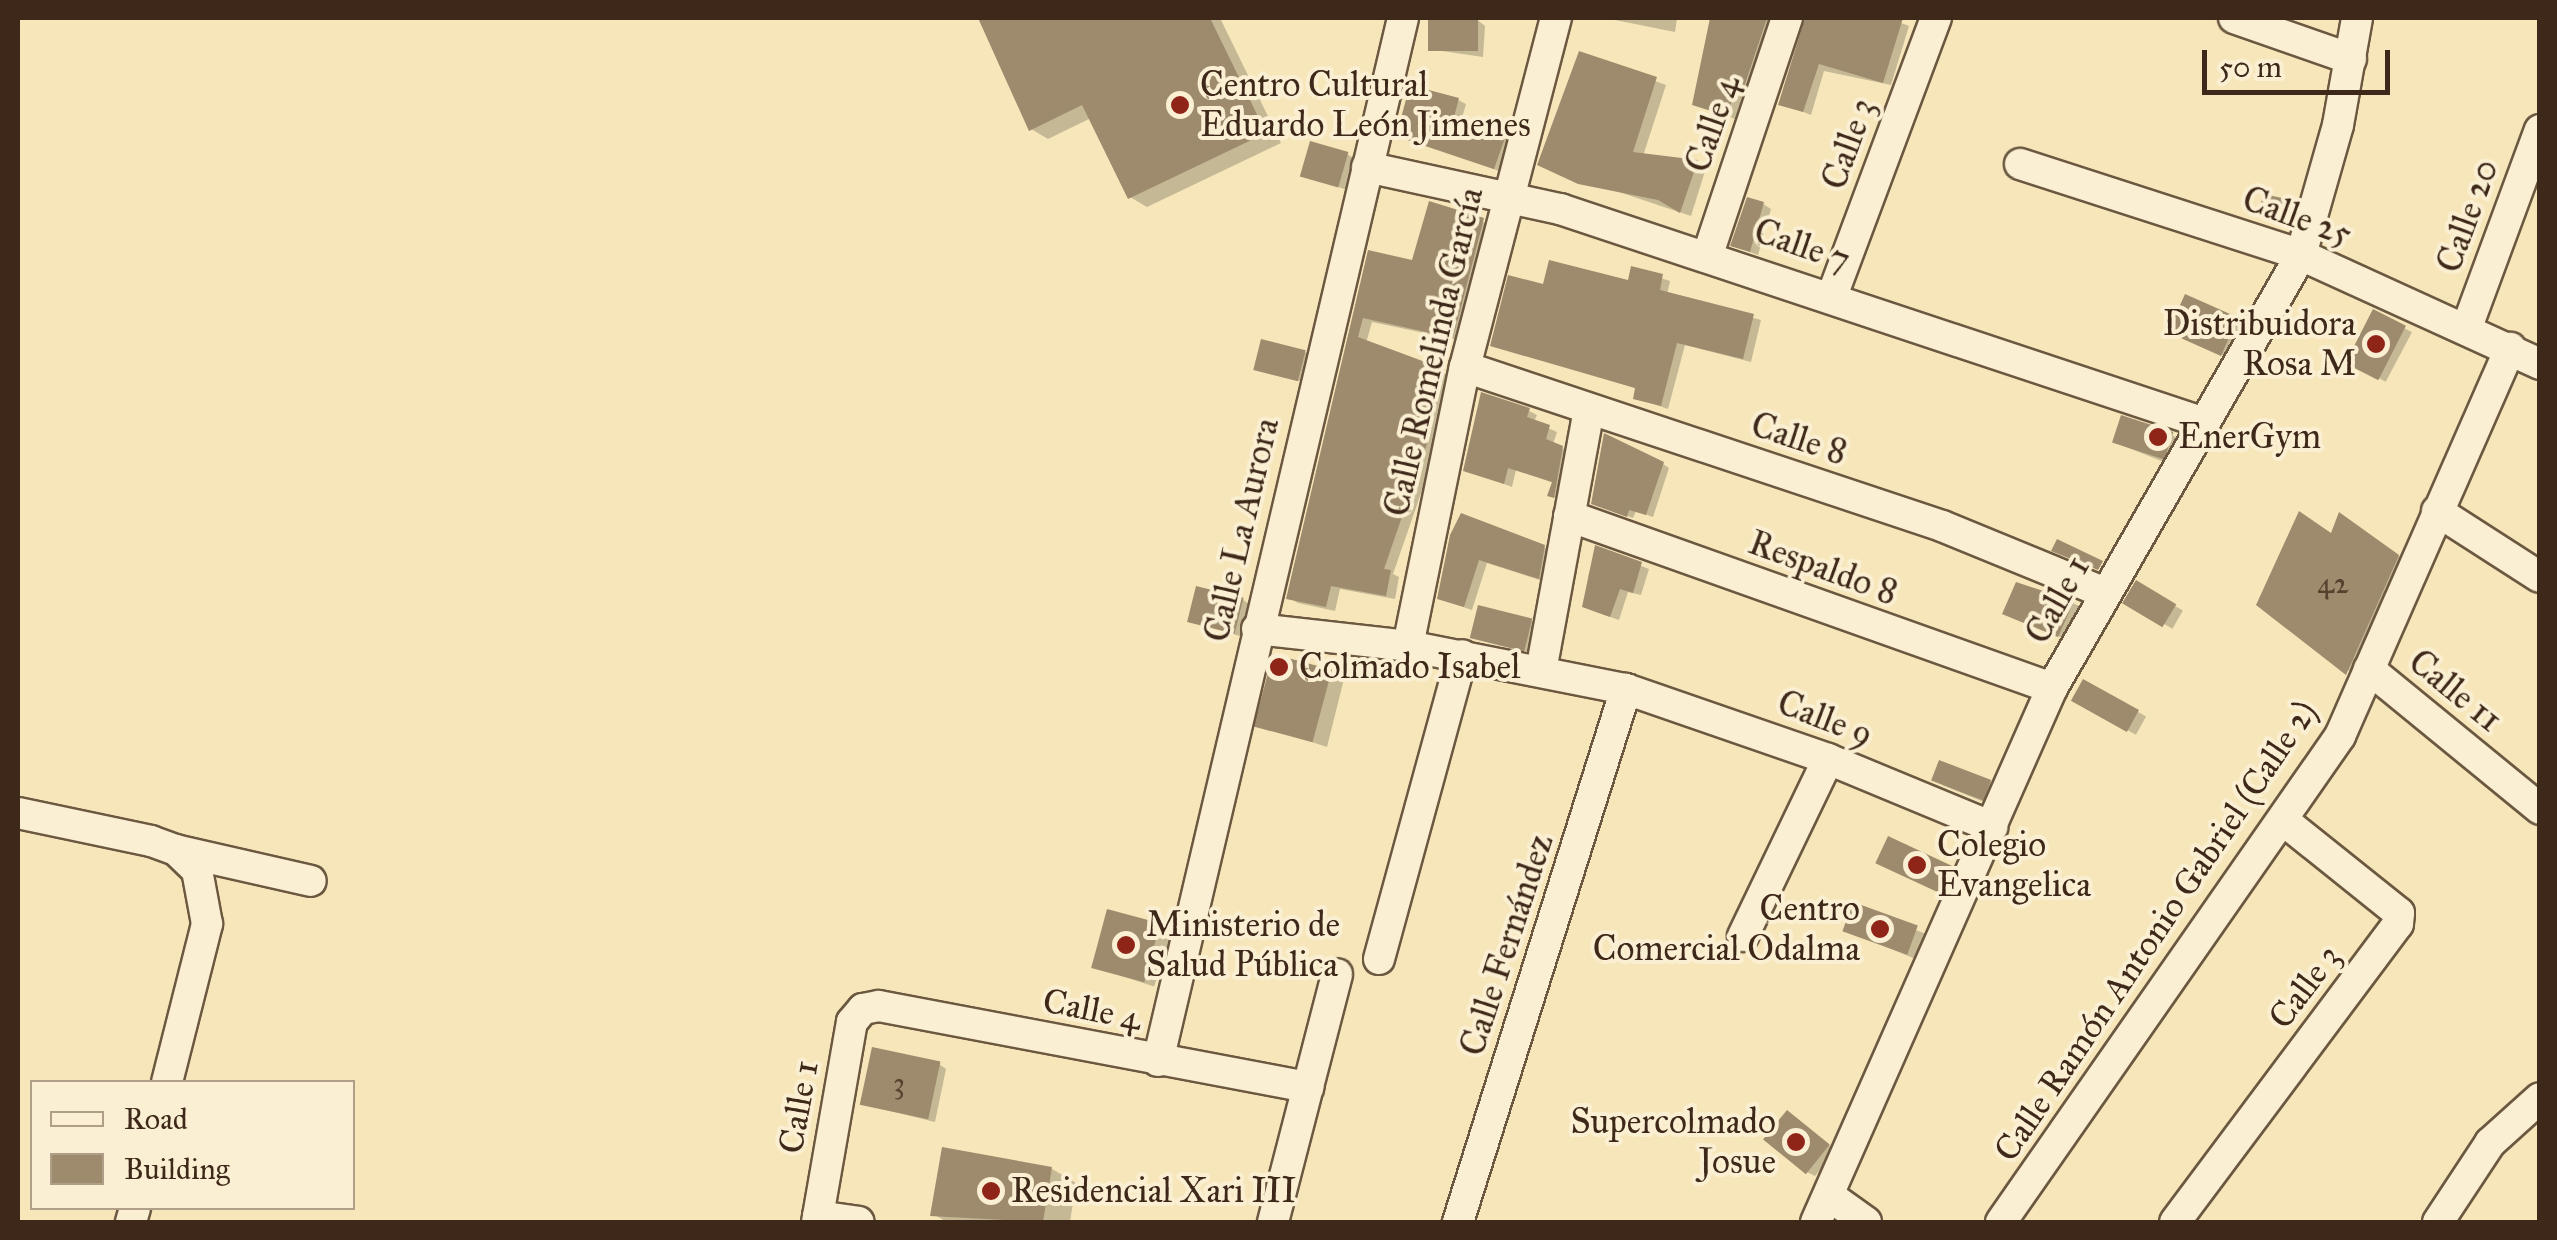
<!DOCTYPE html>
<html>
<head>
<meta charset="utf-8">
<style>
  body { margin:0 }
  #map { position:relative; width:2557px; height:1240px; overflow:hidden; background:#f7e6ba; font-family:"IM FELL Great Primer",serif }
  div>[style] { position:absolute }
  .shadow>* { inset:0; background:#0003; transform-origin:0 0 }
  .building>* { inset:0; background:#9e8b6d; transform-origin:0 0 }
  .roads { filter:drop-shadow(2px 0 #6c5841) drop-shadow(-2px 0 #6c5841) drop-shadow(0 2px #6c5841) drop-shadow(0 -2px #6c5841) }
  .street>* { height:30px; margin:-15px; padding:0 15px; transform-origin:15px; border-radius:15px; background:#faefd2 }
  .dots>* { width:28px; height:28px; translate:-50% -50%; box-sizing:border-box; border:5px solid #faefd2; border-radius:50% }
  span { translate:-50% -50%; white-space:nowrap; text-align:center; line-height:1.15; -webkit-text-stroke:8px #faefd2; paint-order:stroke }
  .number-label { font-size:30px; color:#56412e }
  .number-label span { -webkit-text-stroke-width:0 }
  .poi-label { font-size:35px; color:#3e2819 }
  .left { translate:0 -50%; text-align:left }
  .right { translate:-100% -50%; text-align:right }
  .street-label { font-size:35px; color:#3e2819 }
  .frame { position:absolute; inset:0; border:20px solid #3e2819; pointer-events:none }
  .legend { position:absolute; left:30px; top:1080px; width:325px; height:130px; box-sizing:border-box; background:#faefd2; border:2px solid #af9f88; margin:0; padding:12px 18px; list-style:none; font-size:30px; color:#3e2819 }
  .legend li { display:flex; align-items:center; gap:20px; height:50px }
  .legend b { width:50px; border:2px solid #af9f88 }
  .scale { position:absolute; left:2202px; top:50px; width:188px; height:45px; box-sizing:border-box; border:5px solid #3e2819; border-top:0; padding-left:12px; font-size:30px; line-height:35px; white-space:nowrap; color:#3e2819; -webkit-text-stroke:8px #faefd2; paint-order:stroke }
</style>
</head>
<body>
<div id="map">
  <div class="shadow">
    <div style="clip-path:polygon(979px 18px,1220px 18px,1281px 143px,1147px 207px,1130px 197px,1091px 118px,1048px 139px,1031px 129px)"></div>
    <div style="clip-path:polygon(1431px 18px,1475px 18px,1485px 26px,1483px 57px,1428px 49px)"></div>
    <div style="clip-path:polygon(1677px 18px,1675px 32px,1615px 20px,1615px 18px)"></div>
    <div style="clip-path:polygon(1714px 18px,1776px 18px,1750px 96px,1743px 94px,1735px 119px,1695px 104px)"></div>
    <div style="clip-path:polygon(1807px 18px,1888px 18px,1909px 26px,1891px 85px,1824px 71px,1811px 115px,1781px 103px)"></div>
    <div style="clip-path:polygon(1580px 54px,1666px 85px,1643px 156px,1706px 168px,1691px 216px,1550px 169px)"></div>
    <div style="clip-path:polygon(1458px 100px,1466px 104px,1461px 121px,1514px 139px,1502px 172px,1407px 140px)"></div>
    <div style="clip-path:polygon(1347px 154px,1355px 159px,1347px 190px,1303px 175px)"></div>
    <div style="clip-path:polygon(1763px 204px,1771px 209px,1758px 255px,1741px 249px)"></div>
    <div style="clip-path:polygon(1431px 205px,1492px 225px,1462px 341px,1372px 322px,1366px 343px,1452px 376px,1437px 447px,1393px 574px,1399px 577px,1395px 599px,1340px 589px,1335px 611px,1298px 603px,1289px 598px,1370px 253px,1414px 262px)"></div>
    <div style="clip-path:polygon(1633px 269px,1670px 281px,1667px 295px,1761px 320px,1751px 362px,1685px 345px,1668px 409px,1636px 398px,1638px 389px,1495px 345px,1545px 287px,1630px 283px)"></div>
    <div style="clip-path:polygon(2186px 297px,2245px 325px,2230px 359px,2178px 336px)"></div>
    <div style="left:2374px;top:312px;width:43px;height:56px;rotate:28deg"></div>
    <div style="clip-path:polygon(1305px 352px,1313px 357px,1306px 383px,1257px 368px)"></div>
    <div style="clip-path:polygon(1529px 411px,1537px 415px,1534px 422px,1557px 432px,1553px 444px,1570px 452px,1561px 501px,1550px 495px,1554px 483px,1516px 470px,1512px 487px,1466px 470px)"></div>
    <div style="clip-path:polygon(2172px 435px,2179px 439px,2169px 464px,2121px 445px)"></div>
    <div style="clip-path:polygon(1663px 464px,1669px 468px,1653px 517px,1636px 511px,1633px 518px,1600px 506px)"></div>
    <div style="clip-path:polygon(2341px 515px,2414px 567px,2364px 682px,2259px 604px,2333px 535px)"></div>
    <div style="clip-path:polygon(1452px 536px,1544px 547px,1552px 552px,1546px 582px,1487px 563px,1472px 610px,1448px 602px)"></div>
    <div style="clip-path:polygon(1596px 548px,1649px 569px,1641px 595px,1628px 592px,1619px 620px,1593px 611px,1594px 581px,1588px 577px)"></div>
    <div style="left:2137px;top:584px;width:53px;height:21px;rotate:30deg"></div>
    <div style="clip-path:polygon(1243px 600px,1251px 605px,1243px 637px,1190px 621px)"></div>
    <div style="clip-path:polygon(2073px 603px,2081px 607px,2067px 640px,2013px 617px)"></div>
    <div style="clip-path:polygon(1531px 621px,1539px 625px,1534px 653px,1472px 637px)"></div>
    <div style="clip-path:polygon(1331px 672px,1344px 679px,1327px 747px,1259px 725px)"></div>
    <div style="left:2084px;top:682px;width:71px;height:21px;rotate:29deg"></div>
    <div style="clip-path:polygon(1990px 782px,1997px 786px,1989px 804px,1942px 785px)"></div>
    <div style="clip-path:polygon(1887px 866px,1952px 868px,1960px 872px,1950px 894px)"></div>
    <div style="left:1854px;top:905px;width:87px;height:27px;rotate:22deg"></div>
    <div style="left:1109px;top:912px;width:66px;height:57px;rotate:18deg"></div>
    <div style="clip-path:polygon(939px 1064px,946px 1069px,935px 1122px,862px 1104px)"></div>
    <div style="clip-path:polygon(1795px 1117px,1836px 1151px,1815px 1176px,1807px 1172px)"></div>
    <div style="clip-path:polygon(1052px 1169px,1076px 1183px,1070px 1222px,947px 1222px,933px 1214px)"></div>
  </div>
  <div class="building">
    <div style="clip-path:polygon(978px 18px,1210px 18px,1266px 133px,1128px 199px,1082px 105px,1029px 131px)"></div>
    <div style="left:1428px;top:18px;width:50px;height:33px"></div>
    <div style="clip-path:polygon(1710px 18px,1767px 18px,1742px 93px,1735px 91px,1727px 116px,1692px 105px)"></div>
    <div style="clip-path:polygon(1805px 18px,1903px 18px,1883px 83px,1819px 64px,1803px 112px,1778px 105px)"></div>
    <div style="clip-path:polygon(1579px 51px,1657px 77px,1633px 152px,1698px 160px,1680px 213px,1658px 200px,1578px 184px,1537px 165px)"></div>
    <div style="clip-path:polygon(1410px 85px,1459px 98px,1454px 117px,1507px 132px,1494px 169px,1396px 136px)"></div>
    <div style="left:1310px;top:141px;width:40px;height:37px;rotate:16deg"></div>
    <div style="left:2263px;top:194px;width:29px;height:19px;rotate:12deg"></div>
    <div style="clip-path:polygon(1747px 197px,1764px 202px,1750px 252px,1730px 246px)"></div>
    <div style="clip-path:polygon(1429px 201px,1484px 218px,1453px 338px,1363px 318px,1358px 337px,1444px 369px,1428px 441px,1384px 569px,1391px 570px,1386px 596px,1331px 586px,1326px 607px,1286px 599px,1368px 250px,1412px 260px)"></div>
    <div style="clip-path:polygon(1549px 260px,1628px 280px,1631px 266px,1663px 274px,1660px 290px,1754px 314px,1743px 359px,1677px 343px,1661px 406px,1633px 399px,1635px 388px,1490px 346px,1508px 275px,1543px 284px)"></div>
    <div style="left:2185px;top:294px;width:58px;height:42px;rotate:24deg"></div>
    <div style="left:2373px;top:309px;width:37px;height:61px;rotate:27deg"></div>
    <div style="left:1261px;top:339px;width:46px;height:32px;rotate:14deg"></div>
    <div style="clip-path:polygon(1481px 392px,1530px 408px,1527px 417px,1550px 425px,1546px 439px,1563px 446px,1554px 498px,1547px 496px,1552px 482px,1508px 468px,1504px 484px,1463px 471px)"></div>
    <div style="left:2121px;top:415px;width:55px;height:29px;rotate:18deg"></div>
    <div style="clip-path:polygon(1604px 433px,1664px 462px,1646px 515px,1629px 510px,1627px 517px,1591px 504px)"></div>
    <div style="clip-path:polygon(2299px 511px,2331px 533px,2339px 512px,2399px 555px,2346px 675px,2256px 605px)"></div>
    <div style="clip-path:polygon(1461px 513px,1545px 545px,1539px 579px,1479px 560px,1464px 607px,1437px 599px,1450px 535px)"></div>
    <div style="clip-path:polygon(2057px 539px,2103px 561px,2098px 570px,2051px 551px)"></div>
    <div style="clip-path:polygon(1595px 545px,1642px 562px,1633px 593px,1620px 589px,1610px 617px,1582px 607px)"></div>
    <div style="left:2136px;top:580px;width:47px;height:27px;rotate:31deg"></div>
    <div style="clip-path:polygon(2016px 582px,2074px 601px,2058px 637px,2002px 614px)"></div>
    <div style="left:1196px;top:586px;width:49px;height:37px;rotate:14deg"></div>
    <div style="left:1478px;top:605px;width:56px;height:34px;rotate:14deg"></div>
    <div style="left:1273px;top:654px;width:61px;height:75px;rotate:15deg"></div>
    <div style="left:2083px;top:679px;width:64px;height:25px;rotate:29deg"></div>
    <div style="left:1939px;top:760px;width:56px;height:22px;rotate:21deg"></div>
    <div style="left:1888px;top:836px;width:72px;height:30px;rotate:25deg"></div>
    <div style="left:1853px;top:902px;width:69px;height:31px;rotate:20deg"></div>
    <div style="left:1107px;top:909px;width:55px;height:61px;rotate:15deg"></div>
    <div style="left:872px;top:1047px;width:70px;height:59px;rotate:12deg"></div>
    <div style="left:1787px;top:1110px;width:55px;height:38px;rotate:39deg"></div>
    <div style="clip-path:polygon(942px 1147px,1052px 1167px,1043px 1222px,930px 1216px)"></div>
  </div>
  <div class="roads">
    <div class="street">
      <div style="left:2234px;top:18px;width:124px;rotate:19.3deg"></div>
      <div style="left:2020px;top:164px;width:295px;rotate:17.9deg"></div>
      <div style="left:2301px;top:255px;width:263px;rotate:24.5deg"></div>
      <div style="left:1367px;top:167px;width:198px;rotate:12.3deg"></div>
      <div style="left:1560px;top:209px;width:679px;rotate:18.38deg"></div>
      <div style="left:1708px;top:254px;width:249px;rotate:-71.5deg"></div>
      <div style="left:1832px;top:296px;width:297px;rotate:-69.5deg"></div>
      <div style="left:2467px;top:327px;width:210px;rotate:-69.7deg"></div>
      <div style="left:1465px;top:367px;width:503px;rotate:18.43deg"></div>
      <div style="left:1942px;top:526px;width:176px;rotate:22.3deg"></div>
      <div style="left:2437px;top:511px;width:122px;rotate:32.7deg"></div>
      <div style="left:1569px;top:516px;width:513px;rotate:19.6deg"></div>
      <div style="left:1257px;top:629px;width:152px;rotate:6.4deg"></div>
      <div style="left:1408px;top:646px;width:222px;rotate:11.2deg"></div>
      <div style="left:1626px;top:689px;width:214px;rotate:19.1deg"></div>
      <div style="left:1828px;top:759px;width:178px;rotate:22.5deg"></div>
      <div style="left:1408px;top:646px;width:285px;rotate:-78.5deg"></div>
      <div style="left:1465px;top:367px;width:361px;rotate:-75.4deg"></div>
      <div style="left:2369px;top:669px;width:221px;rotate:39.3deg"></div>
      <div style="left:1541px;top:671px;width:266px;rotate:-79.6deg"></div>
      <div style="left:18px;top:813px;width:136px;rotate:11.9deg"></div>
      <div style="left:151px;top:841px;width:27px;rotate:20deg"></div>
      <div style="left:176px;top:850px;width:29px;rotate:44deg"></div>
      <div style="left:197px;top:870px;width:55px;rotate:79.5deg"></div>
      <div style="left:207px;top:924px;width:163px;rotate:104.2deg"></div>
      <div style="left:179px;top:851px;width:135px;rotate:12.8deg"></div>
      <div style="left:1743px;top:936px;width:196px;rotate:-64.3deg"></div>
      <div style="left:1379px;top:959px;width:315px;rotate:-74.7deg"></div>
      <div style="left:1158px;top:1061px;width:1071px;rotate:-76.78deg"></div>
      <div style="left:1831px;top:1197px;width:43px;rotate:35.5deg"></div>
      <div style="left:818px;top:1216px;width:41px;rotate:8.3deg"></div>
      <div style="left:131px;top:1222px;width:15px;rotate:-74deg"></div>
      <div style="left:817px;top:1222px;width:203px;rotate:-80.1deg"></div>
      <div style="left:852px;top:1022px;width:17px;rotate:-50deg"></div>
      <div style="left:863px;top:1009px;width:16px;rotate:-11deg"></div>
      <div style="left:879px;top:1006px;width:437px;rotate:10.7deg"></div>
      <div style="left:1273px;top:1222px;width:256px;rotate:-75.5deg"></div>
      <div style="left:1458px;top:1222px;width:559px;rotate:-72.51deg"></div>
      <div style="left:1816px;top:1222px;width:584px;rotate:-66.16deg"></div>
      <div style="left:2052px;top:688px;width:499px;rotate:-60.1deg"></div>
      <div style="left:2301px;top:255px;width:135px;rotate:-74.1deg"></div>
      <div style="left:2338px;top:125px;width:109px;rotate:-79.9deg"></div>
      <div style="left:2001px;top:1222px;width:593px;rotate:-55.1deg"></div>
      <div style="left:2340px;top:736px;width:424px;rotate:-66.3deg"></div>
      <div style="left:2175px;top:1222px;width:372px;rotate:-53.2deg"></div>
      <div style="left:2398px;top:924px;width:11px;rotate:-85deg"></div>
      <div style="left:2399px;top:913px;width:149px;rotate:-141.3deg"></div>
      <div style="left:2438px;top:1222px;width:95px;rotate:-56.6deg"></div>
      <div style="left:2490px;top:1143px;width:67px;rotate:-42deg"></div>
    </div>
  </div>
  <div class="dots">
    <div style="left:1180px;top:105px;background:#8f2418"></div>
    <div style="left:2376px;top:344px;background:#8f2418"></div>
    <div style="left:2158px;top:437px;background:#8f2418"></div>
    <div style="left:1279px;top:667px;background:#8f2418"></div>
    <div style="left:1917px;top:865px;background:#8f2418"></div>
    <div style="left:1880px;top:929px;background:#8f2418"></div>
    <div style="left:1126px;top:945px;background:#8f2418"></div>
    <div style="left:1796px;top:1142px;background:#8f2418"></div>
    <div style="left:991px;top:1191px;background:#8f2418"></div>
  </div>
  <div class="number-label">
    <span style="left:2333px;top:583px">42</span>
    <span style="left:899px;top:1083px">3</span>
  </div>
  <div class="poi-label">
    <span class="left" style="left:1200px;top:105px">Centro Cultural<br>Eduardo León Jimenes</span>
    <span class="right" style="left:2356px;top:344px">Distribuidora<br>Rosa M</span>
    <span class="left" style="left:2178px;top:437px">EnerGym</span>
    <span class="left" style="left:1299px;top:667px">Colmado Isabel</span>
    <span class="left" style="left:1937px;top:865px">Colegio<br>Evangelica</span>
    <span class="right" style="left:1860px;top:929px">Centro<br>Comercial Odalma</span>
    <span class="left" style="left:1146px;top:945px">Ministerio de<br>Salud Pública</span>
    <span class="right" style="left:1776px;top:1142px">Supercolmado<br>Josue</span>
    <span class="left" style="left:1011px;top:1191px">Residencial Xari III</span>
  </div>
  <div class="street-label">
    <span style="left:1713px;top:124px;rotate:-71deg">Calle 4</span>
    <span style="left:1849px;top:144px;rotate:-70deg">Calle 3</span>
    <span style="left:2468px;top:216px;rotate:-70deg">Calle 20</span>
    <span style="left:2297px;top:217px;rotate:20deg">Calle 25</span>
    <span style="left:1802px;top:246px;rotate:19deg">Calle 7</span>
    <span style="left:1434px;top:352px;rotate:-77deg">Calle Romelinda García</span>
    <span style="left:1799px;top:439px;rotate:18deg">Calle 8</span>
    <span style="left:1242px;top:530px;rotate:-77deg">Calle La Aurora</span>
    <span style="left:1823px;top:568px;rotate:20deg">Respaldo 8</span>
    <span style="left:2058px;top:600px;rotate:-61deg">Calle 1</span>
    <span style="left:2455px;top:691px;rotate:39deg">Calle 11</span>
    <span style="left:1825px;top:719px;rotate:21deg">Calle 9</span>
    <span style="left:2156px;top:931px;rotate:-56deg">Calle Ramón Antonio Gabriel (Calle 2)</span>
    <span style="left:1507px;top:945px;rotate:-72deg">Calle Fernández</span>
    <span style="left:2305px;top:987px;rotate:-53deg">Calle 3</span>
    <span style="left:1092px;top:1010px;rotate:11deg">Calle 4</span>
    <span style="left:799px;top:1107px;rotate:-80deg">Calle 1</span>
  </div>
  <div class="frame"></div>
  <ul class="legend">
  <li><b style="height:12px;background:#faefd2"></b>Road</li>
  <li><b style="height:28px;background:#9e8b6d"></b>Building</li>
  </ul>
  <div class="scale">50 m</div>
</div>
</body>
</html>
